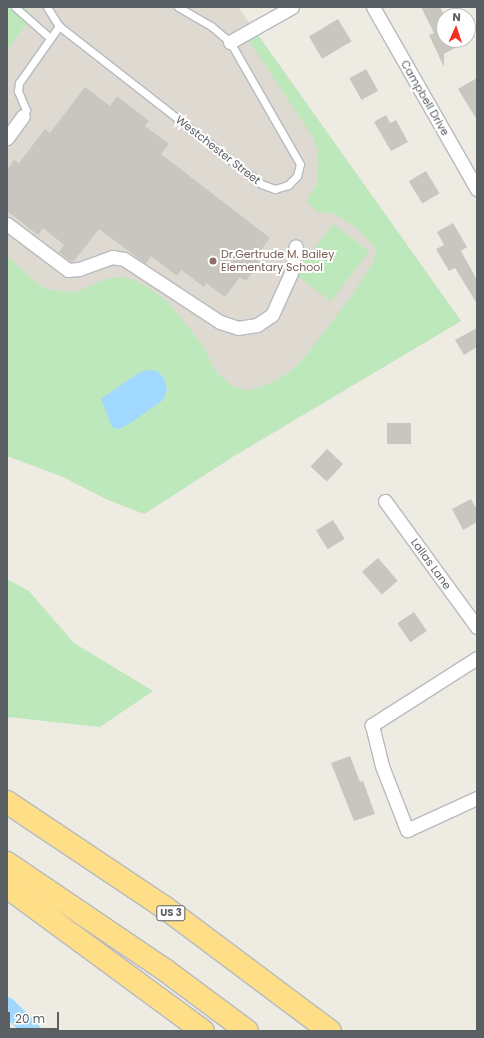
<!DOCTYPE html>
<html>
<head>
<meta charset="utf-8">
<style>
  body { margin:0 }
  #map { position:relative; width:484px; height:1038px; overflow:hidden; background:#eeebe2; font-family:Poppins,sans-serif }
  div>[style] { position:absolute }
  .education>* { inset:0; background:#dedad1 }
  .green>* { inset:0; background:#bde8bc; transform-origin:0 0 }
  .water>* { inset:0; background:#a1d8ff }
  .canal>* { height:18px; margin:-9px; padding:0 9px; transform-origin:9px; border-radius:9px; background:#a1d8ff }
  .building>* { inset:0; background:#c9c6bf; transform-origin:0 0 }
  .roads { filter:drop-shadow(1px 0 #b7babf) drop-shadow(-1px 0 #b7babf) drop-shadow(0 1px #b7babf) drop-shadow(0 -1px #b7babf) }
  .lane>* { height:7px; margin:-3.5px; padding:0 3.5px; transform-origin:3.5px; border-radius:3.5px; background:#fff }
  .street>* { height:13px; margin:-6.5px; padding:0 6.5px; transform-origin:6.5px; border-radius:6.5px; background:#fff }
  .highway>* { height:22px; margin:-11px; padding:0 11px; transform-origin:11px; border-radius:11px; background:#ffde88 }
  .dots>* { width:11px; height:11px; translate:-50% -50%; box-sizing:border-box; border:2px solid #fff; border-radius:50% }
  span { translate:-50% -50%; white-space:nowrap; text-align:center; line-height:1.15; -webkit-text-stroke:4px #fff; paint-order:stroke }
  .shield-label span { padding:1px 3px; background:#fff; border:1px solid; border-radius:3px; -webkit-text-stroke-width:0 }
  .shield-label { font-size:10px; color:#5a5f64; font-weight:700 }
  .street-label { font-size:11px; color:#5a5f64 }
  .education-label { font-size:11px; color:#785e54 }
  .left { translate:0 -50%; text-align:left }
  .frame { position:absolute; inset:0; border:8px solid #5a5f64; pointer-events:none }
  .north { position:absolute; left:436px; top:8px; width:40px; height:40px; box-sizing:border-box; background:#fff; border:1px solid #bdbfc1; border-radius:50%; rotate:3deg; font-size:11px; font-weight:700; line-height:16px; text-align:center; color:#5a5f64 }
  .north::after { content:''; display:block; margin:auto; width:14px; height:18px; background:#f32e23; clip-path:polygon(50% 0,100% 100%,50% 72%,0 100%) }
  .scale { position:absolute; left:8px; top:1012px; width:51px; height:18px; box-sizing:border-box; border:2px solid #5a5f64; border-top:0; padding-left:5px; font-size:12px; line-height:14px; white-space:nowrap; color:#5a5f64; -webkit-text-stroke:3px #fff; paint-order:stroke }
</style>
</head>
<body>
<div id="map">
  <div class="education">
    <div style="clip-path:polygon(24px 7px,238px 7px,461px 321px,234px 456px,144px 514px,7px 339px,7px 50px,33px 16px)"></div>
  </div>
  <div class="green">
    <div style="clip-path:polygon(7px 7px,24px 7px,33px 16px,7px 50px)"></div>
    <div style="clip-path:polygon(evenodd,258px 35px,461px 321px,234px 456px,144px 514px,108px 500px,63px 477px,7px 456px,7px 256px,39px 285px,50px 290px,77px 292px,106px 279px,121px 277px,135px 280px,149px 288px,169px 303px,203px 346px,216px 372px,232px 386px,249px 391px,275px 381px,292px 370px,305px 357px,350px 298px,374px 261px,376px 249px,356px 227px,332px 213px,318px 212px,306px 201px,317px 184px,318px 152px,312px 136px,249px 41px,258px 35px,156px 371px,164px 378px,167px 390px,101px 399px,140px 373px,156px 371px)"></div>
    <div style="left:333px;top:224px;width:45px;height:63px;rotate:37deg"></div>
    <div style="clip-path:polygon(7px 579px,29px 591px,74px 643px,153px 691px,100px 727px,7px 717px)"></div>
  </div>
  <div class="water">
    <div style="clip-path:polygon(150px 370px,157px 371px,164px 378px,167px 390px,163px 400px,129px 424px,118px 429px,112px 427px,101px 399px,140px 372px)"></div>
  </div>
  <div class="canal">
    <div style="left:7px;top:1006px;width:35px;rotate:45deg"></div>
  </div>
  <div class="building">
    <div style="clip-path:polygon(421px 7px,440px 7px,444px 15px,444px 40px,470px 40px,444px 54px,444px 67px,429px 35px,434px 33px)"></div>
    <div style="left:338px;top:19px;width:26px;height:34px;rotate:59deg"></div>
    <div style="left:366px;top:69px;width:25px;height:19px;rotate:61deg"></div>
    <div style="clip-path:polygon(477px 78px,477px 120px,458px 89px)"></div>
    <div style="clip-path:polygon(85px 87px,110px 106px,117px 96px,149px 121px,145px 126px,169px 144px,161px 154px,270px 238px,255px 258px,260px 262px,246px 281px,240px 277px,225px 297px,206px 283px,204px 287px,181px 270px,177px 276px,151px 256px,146px 264px,99px 229px,74px 261px,71px 262px,59px 252px,64px 245px,43px 228px,38px 235px,7px 211px,7px 170px,14px 160px,19px 163px,45px 129px,50px 133px)"></div>
    <div style="clip-path:polygon(386px 115px,390px 123px,396px 120px,408px 142px,391px 151px,374px 122px)"></div>
    <div style="left:426px;top:171px;width:26px;height:20px;rotate:59deg"></div>
    <div style="clip-path:polygon(453px 223px,467px 247px,461px 251px,477px 280px,476px 302px,455px 268px,449px 271px,436px 249px,444px 245px,437px 232px)"></div>
    <div style="clip-path:polygon(477px 328px,477px 347px,464px 355px,455px 340px)"></div>
    <div style="left:387px;top:423px;width:24px;height:21px"></div>
    <div style="left:327px;top:449px;width:22px;height:24px;rotate:43deg"></div>
    <div style="clip-path:polygon(471px 499px,477px 510px,477px 522px,463px 530px,452px 509px)"></div>
    <div style="left:333px;top:520px;width:22px;height:20px;rotate:58deg"></div>
    <div style="left:378px;top:558px;width:30px;height:21px;rotate:49deg"></div>
    <div style="left:414px;top:612px;width:23px;height:20px;rotate:56deg"></div>
    <div style="clip-path:polygon(350px 756px,360px 782px,363px 781px,375px 814px,354px 821px,331px 763px)"></div>
  </div>
  <div class="roads">
    <div class="lane">
      <div style="left:15px;top:7px;width:47px;rotate:41.5deg"></div>
      <div style="left:47px;top:7px;width:22px;rotate:58deg"></div>
      <div style="left:59px;top:26px;width:256px;rotate:38deg"></div>
      <div style="left:261px;top:184px;width:15px;rotate:20deg"></div>
      <div style="left:275px;top:189px;width:14px;rotate:-17deg"></div>
      <div style="left:288px;top:185px;width:13px;rotate:-45deg"></div>
      <div style="left:297px;top:176px;width:12px;rotate:-76deg"></div>
      <div style="left:300px;top:164px;width:141px;rotate:-119.8deg"></div>
      <div style="left:230px;top:42px;width:25px;rotate:-140deg"></div>
      <div style="left:211px;top:26px;width:38px;rotate:-150deg"></div>
      <div style="left:23px;top:116px;width:7px;rotate:-63deg"></div>
      <div style="left:26px;top:110px;width:21px;rotate:-113deg"></div>
      <div style="left:18px;top:91px;width:8px;rotate:-83deg"></div>
      <div style="left:19px;top:83px;width:70px;rotate:-54.9deg"></div>
    </div>
    <div class="street">
      <div style="left:373px;top:7px;width:210px;rotate:60.3deg"></div>
      <div style="left:230px;top:42px;width:71px;rotate:-29.4deg"></div>
      <div style="left:7px;top:138px;width:27px;rotate:-54deg"></div>
      <div style="left:7px;top:224px;width:76px;rotate:37deg"></div>
      <div style="left:68px;top:270px;width:11px;rotate:-5deg"></div>
      <div style="left:79px;top:269px;width:35px;rotate:-20deg"></div>
      <div style="left:112px;top:257px;width:12px;rotate:9deg"></div>
      <div style="left:124px;top:259px;width:115px;rotate:33.3deg"></div>
      <div style="left:220px;top:322px;width:19px;rotate:18deg"></div>
      <div style="left:238px;top:328px;width:19px;rotate:-9deg"></div>
      <div style="left:257px;top:325px;width:18px;rotate:-34deg"></div>
      <div style="left:272px;top:315px;width:46px;rotate:-65.7deg"></div>
      <div style="left:291px;top:273px;width:27px;rotate:-80deg"></div>
      <div style="left:385px;top:501px;width:156px;rotate:53.9deg"></div>
      <div style="left:477px;top:658px;width:125px;rotate:147.5deg"></div>
      <div style="left:372px;top:725px;width:42px;rotate:76.3deg"></div>
      <div style="left:382px;top:766px;width:69px;rotate:68.7deg"></div>
      <div style="left:407px;top:830px;width:77px;rotate:-24.6deg"></div>
    </div>
    <div class="highway">
      <div style="left:7px;top:802px;width:189px;rotate:33.8deg"></div>
      <div style="left:164px;top:907px;width:207px;rotate:36.8deg"></div>
      <div style="left:7px;top:863px;width:191px;rotate:34.1deg"></div>
      <div style="left:165px;top:970px;width:102px;rotate:36.6deg"></div>
      <div style="left:7px;top:887px;width:243px;rotate:36.3deg"></div>
    </div>
  </div>
  <div class="dots">
    <div style="left:213px;top:261px;background:#8d6e63"></div>
  </div>
  <div class="shield-label">
    <span style="left:171px;top:913px">US 3</span>
  </div>
  <div class="street-label">
    <span style="left:425px;top:98px;rotate:60deg">Campbell Drive</span>
    <span style="left:218px;top:150px;rotate:38deg">Westchester Street</span>
    <span style="left:431px;top:564px;rotate:54deg">Lallas Lane</span>
  </div>
  <div class="education-label">
    <span class="left" style="left:221px;top:261px">Dr.Gertrude M. Bailey<br>Elementary School</span>
  </div>
  <div class="frame"></div>
  <div class="north">N</div>
  <div class="scale">20 m</div>
</div>
</body>
</html>
